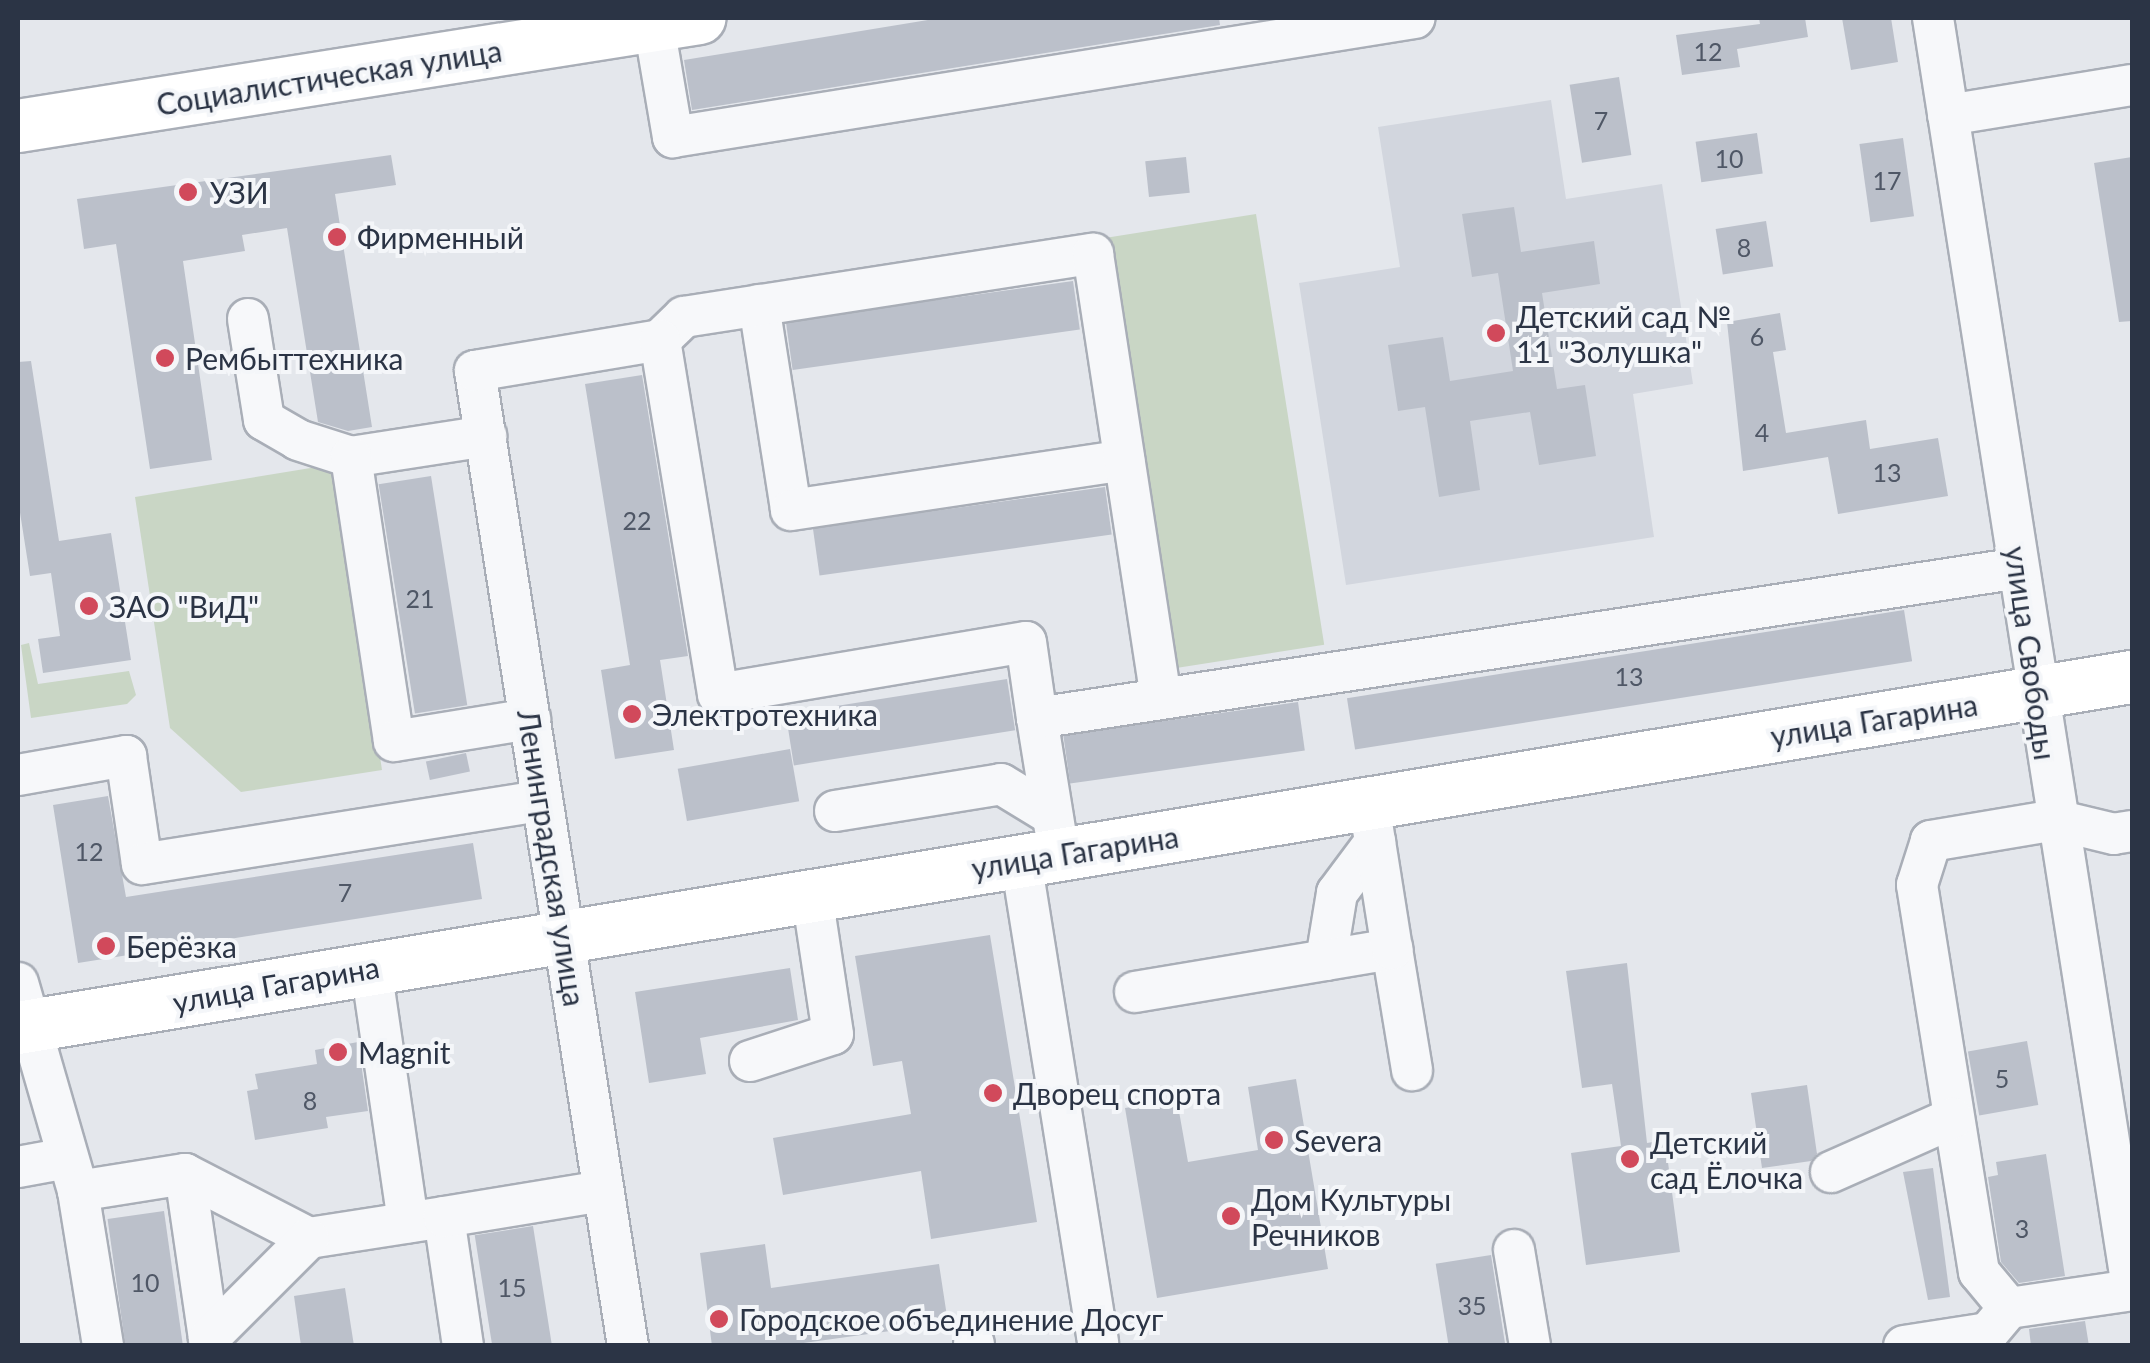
<!DOCTYPE html>
<html>
<head>
<meta charset="utf-8">
<style>
  body { margin:0 }
  #map { position:relative; width:2150px; height:1363px; overflow:hidden; background:#e4e7ec; font-family:Lato,sans-serif }
  div>[style] { position:absolute }
  .built>* { inset:0; background:#d2d6de }
  .green>* { inset:0; background:#c9d6c5; transform-origin:0 0 }
  .building>* { inset:0; background:#bbc0ca; transform-origin:0 0 }
  .roads { filter:drop-shadow(2px 0 #a9aeb7) drop-shadow(-2px 0 #a9aeb7) drop-shadow(0 2px #a9aeb7) drop-shadow(0 -2px #a9aeb7) }
  .minor>* { height:40px; margin:-20px; padding:0 20px; transform-origin:20px; border-radius:20px; background:#f7f8fa }
  .major>* { height:52px; margin:-26px; padding:0 26px; transform-origin:26px; border-radius:26px; background:#fff }
  .dots>* { width:28px; height:28px; translate:-50% -50%; box-sizing:border-box; border:5px solid #f4f6f9; border-radius:50% }
  span { translate:-50% -50%; white-space:nowrap; text-align:center; line-height:1.15; -webkit-text-stroke:8px #f4f6f9; paint-order:stroke }
  .number-label { font-size:25px; color:#4f5766 }
  .number-label span { -webkit-text-stroke-width:0 }
  .street-label { font-size:30px; color:#2b3445 }
  .poi-label { font-size:30px; color:#2b3445 }
  .left { translate:0 -50%; text-align:left }
  .frame { position:absolute; inset:0; border:20px solid #2b3445; pointer-events:none }
</style>
</head>
<body>
<div id="map">
  <div class="built">
    <div style="clip-path:polygon(1551px 100px,1566px 199px,1662px 184px,1693px 384px,1633px 394px,1654px 537px,1346px 585px,1299px 283px,1400px 267px,1378px 127px)"></div>
  </div>
  <div class="green">
    <div style="left:1256px;top:214px;width:436px;height:153px;rotate:81deg"></div>
    <div style="clip-path:polygon(335px 464px,382px 770px,241px 792px,170px 728px,135px 497px)"></div>
    <div style="clip-path:polygon(29px 643px,38px 684px,129px 671px,136px 695px,127px 704px,31px 718px,21px 645px)"></div>
  </div>
  <div class="building">
    <div style="clip-path:polygon(940px 18px,1219px 18px,1220px 25px,692px 110px,684px 60px)"></div>
    <div style="clip-path:polygon(1759px 18px,1805px 18px,1808px 37px,1737px 49px,1740px 67px,1682px 75px,1676px 35px,1760px 24px)"></div>
    <div style="clip-path:polygon(1842px 18px,1891px 18px,1898px 62px,1851px 70px)"></div>
    <div style="left:1619px;top:77px;width:79px;height:50px;rotate:81deg"></div>
    <div style="left:1757px;top:133px;width:41px;height:62px;rotate:82deg"></div>
    <div style="left:1903px;top:138px;width:79px;height:44px;rotate:82deg"></div>
    <div style="clip-path:polygon(391px 155px,396px 185px,335px 194px,372px 427px,348px 431px,318px 422px,287px 228px,242px 235px,245px 251px,183px 261px,212px 460px,150px 469px,116px 244px,84px 249px,77px 199px)"></div>
    <div style="left:1186px;top:157px;width:36px;height:41px;rotate:84deg"></div>
    <div style="clip-path:polygon(2132px 157px,2132px 321px,2119px 322px,2094px 163px)"></div>
    <div style="clip-path:polygon(1514px 207px,1521px 252px,1594px 241px,1600px 284px,1542px 293px,1557px 389px,1585px 385px,1596px 456px,1539px 465px,1530px 412px,1470px 421px,1480px 490px,1439px 497px,1425px 407px,1398px 411px,1388px 345px,1443px 337px,1450px 381px,1513px 371px,1498px 273px,1472px 277px,1462px 214px)"></div>
    <div style="left:1766px;top:221px;width:46px;height:51px;rotate:81deg"></div>
    <div style="left:1073px;top:281px;width:49px;height:290px;rotate:82deg"></div>
    <div style="clip-path:polygon(1780px 313px,1786px 350px,1773px 352px,1786px 433px,1866px 420px,1870px 449px,1938px 438px,1948px 496px,1838px 514px,1828px 457px,1743px 471px,1727px 322px)"></div>
    <div style="clip-path:polygon(31px 361px,59px 541px,111px 533px,131px 660px,43px 673px,38px 639px,60px 636px,51px 573px,30px 576px,18px 500px,18px 362px)"></div>
    <div style="clip-path:polygon(642px 375px,688px 656px,660px 660px,674px 750px,615px 759px,601px 670px,630px 665px,585px 384px)"></div>
    <div style="left:431px;top:476px;width:232px;height:53px;rotate:81deg"></div>
    <div style="left:1105px;top:487px;width:48px;height:295px;rotate:82deg"></div>
    <div style="left:1904px;top:610px;width:52px;height:564px;rotate:81deg"></div>
    <div style="left:1007px;top:679px;width:52px;height:224px;rotate:81deg"></div>
    <div style="left:1298px;top:702px;width:49px;height:237px;rotate:82deg"></div>
    <div style="left:790px;top:749px;width:53px;height:114px;rotate:80deg"></div>
    <div style="left:466px;top:753px;width:19px;height:41px;rotate:78deg"></div>
    <div style="clip-path:polygon(108px 796px,126px 897px,473px 843px,482px 899px,78px 963px,53px 805px)"></div>
    <div style="clip-path:polygon(990px 935px,1037px 1222px,931px 1239px,921px 1171px,783px 1195px,773px 1138px,911px 1114px,902px 1061px,873px 1066px,855px 956px)"></div>
    <div style="clip-path:polygon(1627px 963px,1647px 1143px,1665px 1140px,1680px 1252px,1586px 1265px,1571px 1153px,1621px 1146px,1612px 1084px,1582px 1088px,1566px 971px)"></div>
    <div style="clip-path:polygon(790px 968px,798px 1020px,700px 1038px,706px 1074px,649px 1083px,635px 992px)"></div>
    <div style="left:2027px;top:1041px;width:65px;height:60px;rotate:80deg"></div>
    <div style="clip-path:polygon(358px 1042px,368px 1111px,326px 1117px,328px 1128px,255px 1140px,247px 1091px,258px 1089px,255px 1074px,317px 1064px,315px 1050px)"></div>
    <div style="clip-path:polygon(1296px 1079px,1328px 1269px,1157px 1298px,1125px 1108px,1177px 1100px,1188px 1162px,1258px 1150px,1248px 1087px)"></div>
    <div style="clip-path:polygon(1807px 1085px,1817px 1154px,1811px 1161px,1762px 1168px,1751px 1093px)"></div>
    <div style="clip-path:polygon(2046px 1154px,2065px 1276px,2019px 1283px,2001px 1262px,1988px 1177px,1998px 1175px,1996px 1162px)"></div>
    <div style="clip-path:polygon(1933px 1168px,1950px 1297px,1928px 1300px,1903px 1172px)"></div>
    <div style="left:164px;top:1211px;width:136px;height:57px;rotate:82deg"></div>
    <div style="left:533px;top:1226px;width:121px;height:59px;rotate:81deg"></div>
    <div style="clip-path:polygon(765px 1244px,771px 1288px,939px 1264px,948px 1323px,782px 1346px,712px 1346px,700px 1253px)"></div>
    <div style="left:1491px;top:1255px;width:92px;height:56px;rotate:81deg"></div>
    <div style="clip-path:polygon(345px 1288px,354px 1346px,301px 1346px,294px 1296px)"></div>
    <div style="clip-path:polygon(2085px 1321px,2089px 1346px,2031px 1346px,2029px 1329px)"></div>
  </div>
  <div class="roads">
    <div class="minor">
      <div style="left:1933px;top:18px;width:1285px;rotate:81.09deg"></div>
      <div style="left:654px;top:26px;width:113px;rotate:80.3deg"></div>
      <div style="left:673px;top:137px;width:751px;rotate:-9.11deg"></div>
      <div style="left:1948px;top:115px;width:186px;rotate:-9.3deg"></div>
      <div style="left:759px;top:305px;width:207px;rotate:81.1deg"></div>
      <div style="left:791px;top:510px;width:337px;rotate:-8.5deg"></div>
      <div style="left:248px;top:319px;width:102px;rotate:81deg"></div>
      <div style="left:264px;top:420px;width:39px;rotate:30deg"></div>
      <div style="left:298px;top:440px;width:56px;rotate:17.8deg"></div>
      <div style="left:351px;top:457px;width:137px;rotate:-8.8deg"></div>
      <div style="left:660px;top:340px;width:33px;rotate:-44deg"></div>
      <div style="left:684px;top:317px;width:414px;rotate:-8.8deg"></div>
      <div style="left:1093px;top:254px;width:448px;rotate:81.3deg"></div>
      <div style="left:351px;top:457px;width:287px;rotate:81.4deg"></div>
      <div style="left:394px;top:741px;width:138px;rotate:-9.2deg"></div>
      <div style="left:18px;top:775px;width:110px;rotate:-10deg"></div>
      <div style="left:126px;top:756px;width:109px;rotate:81.6deg"></div>
      <div style="left:142px;top:864px;width:405px;rotate:-9deg"></div>
      <div style="left:835px;top:811px;width:168px;rotate:-9.2deg"></div>
      <div style="left:1001px;top:784px;width:60px;rotate:31.3deg"></div>
      <div style="left:2132px;top:831px;width:18px;rotate:171deg"></div>
      <div style="left:2114px;top:834px;width:60px;rotate:-166.4deg"></div>
      <div style="left:2056px;top:820px;width:127px;rotate:170.5deg"></div>
      <div style="left:1931px;top:841px;width:46px;rotate:107.7deg"></div>
      <div style="left:1917px;top:885px;width:392px;rotate:80.9deg"></div>
      <div style="left:1979px;top:1272px;width:47px;rotate:50.2deg"></div>
      <div style="left:2009px;top:1308px;width:124px;rotate:-8.3deg"></div>
      <div style="left:1059px;top:854px;width:138px;rotate:-99.2deg"></div>
      <div style="left:1037px;top:718px;width:993px;rotate:-8.68deg"></div>
      <div style="left:1021px;top:861px;width:488px;rotate:80.9deg"></div>
      <div style="left:1392px;top:949px;width:123px;rotate:80.6deg"></div>
      <div style="left:1326px;top:960px;width:68px;rotate:-80.7deg"></div>
      <div style="left:1337px;top:893px;width:64px;rotate:-53.3deg"></div>
      <div style="left:371px;top:968px;width:257px;rotate:81.7deg"></div>
      <div style="left:18px;top:983px;width:216px;rotate:73.9deg"></div>
      <div style="left:78px;top:1191px;width:157px;rotate:80.8deg"></div>
      <div style="left:1135px;top:992px;width:261px;rotate:-9.5deg"></div>
      <div style="left:1392px;top:949px;width:148px;rotate:-99deg"></div>
      <div style="left:750px;top:1061px;width:87px;rotate:-18deg"></div>
      <div style="left:833px;top:1034px;width:141px;rotate:-98.6deg"></div>
      <div style="left:18px;top:1167px;width:50px;rotate:-10.4deg"></div>
      <div style="left:1831px;top:1172px;width:133px;rotate:-23.9deg"></div>
      <div style="left:185px;top:1174px;width:174px;rotate:81.7deg"></div>
      <div style="left:78px;top:1191px;width:108px;rotate:-9deg"></div>
      <div style="left:185px;top:1174px;width:140px;rotate:27.3deg"></div>
      <div style="left:309px;top:1238px;width:137px;rotate:-8.8deg"></div>
      <div style="left:1514px;top:1250px;width:97px;rotate:80.5deg"></div>
      <div style="left:209px;top:1338px;width:141px;rotate:-45deg"></div>
      <div style="left:974px;top:1344px;width:2px;rotate:90deg"></div>
      <div style="left:463px;top:1346px;width:130px;rotate:-98.4deg"></div>
      <div style="left:444px;top:1217px;width:161px;rotate:-9.3deg"></div>
      <div style="left:628px;top:1346px;width:987px;rotate:-98.92deg"></div>
      <div style="left:475px;top:371px;width:188px;rotate:-9.5deg"></div>
      <div style="left:660px;top:340px;width:359px;rotate:80.7deg"></div>
      <div style="left:718px;top:694px;width:312px;rotate:-9.6deg"></div>
      <div style="left:1026px;top:642px;width:77px;rotate:81.8deg"></div>
      <div style="left:1904px;top:1346px;width:85px;rotate:-8.8deg"></div>
      <div style="left:1988px;top:1333px;width:33px;rotate:-50deg"></div>
    </div>
    <div class="major">
      <div style="left:18px;top:126px;width:690px;rotate:-9deg"></div>
      <div style="left:18px;top:1028px;width:2143px;rotate:-9.43deg"></div>
    </div>
  </div>
  <div class="dots">
    <div style="left:188px;top:192px;background:#d1495b"></div>
    <div style="left:337px;top:237px;background:#d1495b"></div>
    <div style="left:1496px;top:333px;background:#d1495b"></div>
    <div style="left:165px;top:358px;background:#d1495b"></div>
    <div style="left:89px;top:606px;background:#d1495b"></div>
    <div style="left:632px;top:714px;background:#d1495b"></div>
    <div style="left:106px;top:946px;background:#d1495b"></div>
    <div style="left:338px;top:1052px;background:#d1495b"></div>
    <div style="left:993px;top:1093px;background:#d1495b"></div>
    <div style="left:1274px;top:1140px;background:#d1495b"></div>
    <div style="left:1630px;top:1159px;background:#d1495b"></div>
    <div style="left:1231px;top:1216px;background:#d1495b"></div>
    <div style="left:719px;top:1319px;background:#d1495b"></div>
  </div>
  <div class="number-label">
    <span style="left:1708px;top:51px">12</span>
    <span style="left:1601px;top:120px">7</span>
    <span style="left:1729px;top:158px">10</span>
    <span style="left:1887px;top:180px">17</span>
    <span style="left:1744px;top:247px">8</span>
    <span style="left:1757px;top:336px">6</span>
    <span style="left:1762px;top:432px">4</span>
    <span style="left:1887px;top:472px">13</span>
    <span style="left:637px;top:520px">22</span>
    <span style="left:420px;top:598px">21</span>
    <span style="left:1629px;top:676px">13</span>
    <span style="left:89px;top:851px">12</span>
    <span style="left:345px;top:892px">7</span>
    <span style="left:2002px;top:1078px">5</span>
    <span style="left:310px;top:1100px">8</span>
    <span style="left:2022px;top:1228px">3</span>
    <span style="left:145px;top:1282px">10</span>
    <span style="left:512px;top:1287px">15</span>
    <span style="left:1472px;top:1305px">35</span>
  </div>
  <div class="street-label">
    <span style="left:329px;top:77px;rotate:-9deg">Социалистическая улица</span>
    <span style="left:2031px;top:653px;rotate:82deg">улица Свободы</span>
    <span style="left:1874px;top:720px;rotate:-9deg">улица Гагарина</span>
    <span style="left:1075px;top:852px;rotate:-9deg">улица Гагарина</span>
    <span style="left:552px;top:858px;rotate:81deg">Ленинградская улица</span>
    <span style="left:276px;top:984px;rotate:-10deg">улица Гагарина</span>
  </div>
  <div class="poi-label">
    <span class="left" style="left:210px;top:192px">УЗИ</span>
    <span class="left" style="left:357px;top:237px">Фирменный</span>
    <span class="left" style="left:1516px;top:333px">Детский сад №<br>11 "Золушка"</span>
    <span class="left" style="left:185px;top:358px">Рембыттехника</span>
    <span class="left" style="left:109px;top:606px">ЗАО "ВиД"</span>
    <span class="left" style="left:652px;top:714px">Электротехника</span>
    <span class="left" style="left:126px;top:946px">Берёзка</span>
    <span class="left" style="left:358px;top:1052px">Magnit</span>
    <span class="left" style="left:1013px;top:1093px">Дворец спорта</span>
    <span class="left" style="left:1294px;top:1140px">Severa</span>
    <span class="left" style="left:1650px;top:1159px">Детский<br>сад Ёлочка</span>
    <span class="left" style="left:1251px;top:1216px">Дом Культуры<br>Речников</span>
    <span class="left" style="left:739px;top:1319px">Городское объединение Досуг</span>
  </div>
  <div class="frame"></div>
</div>
</body>
</html>
